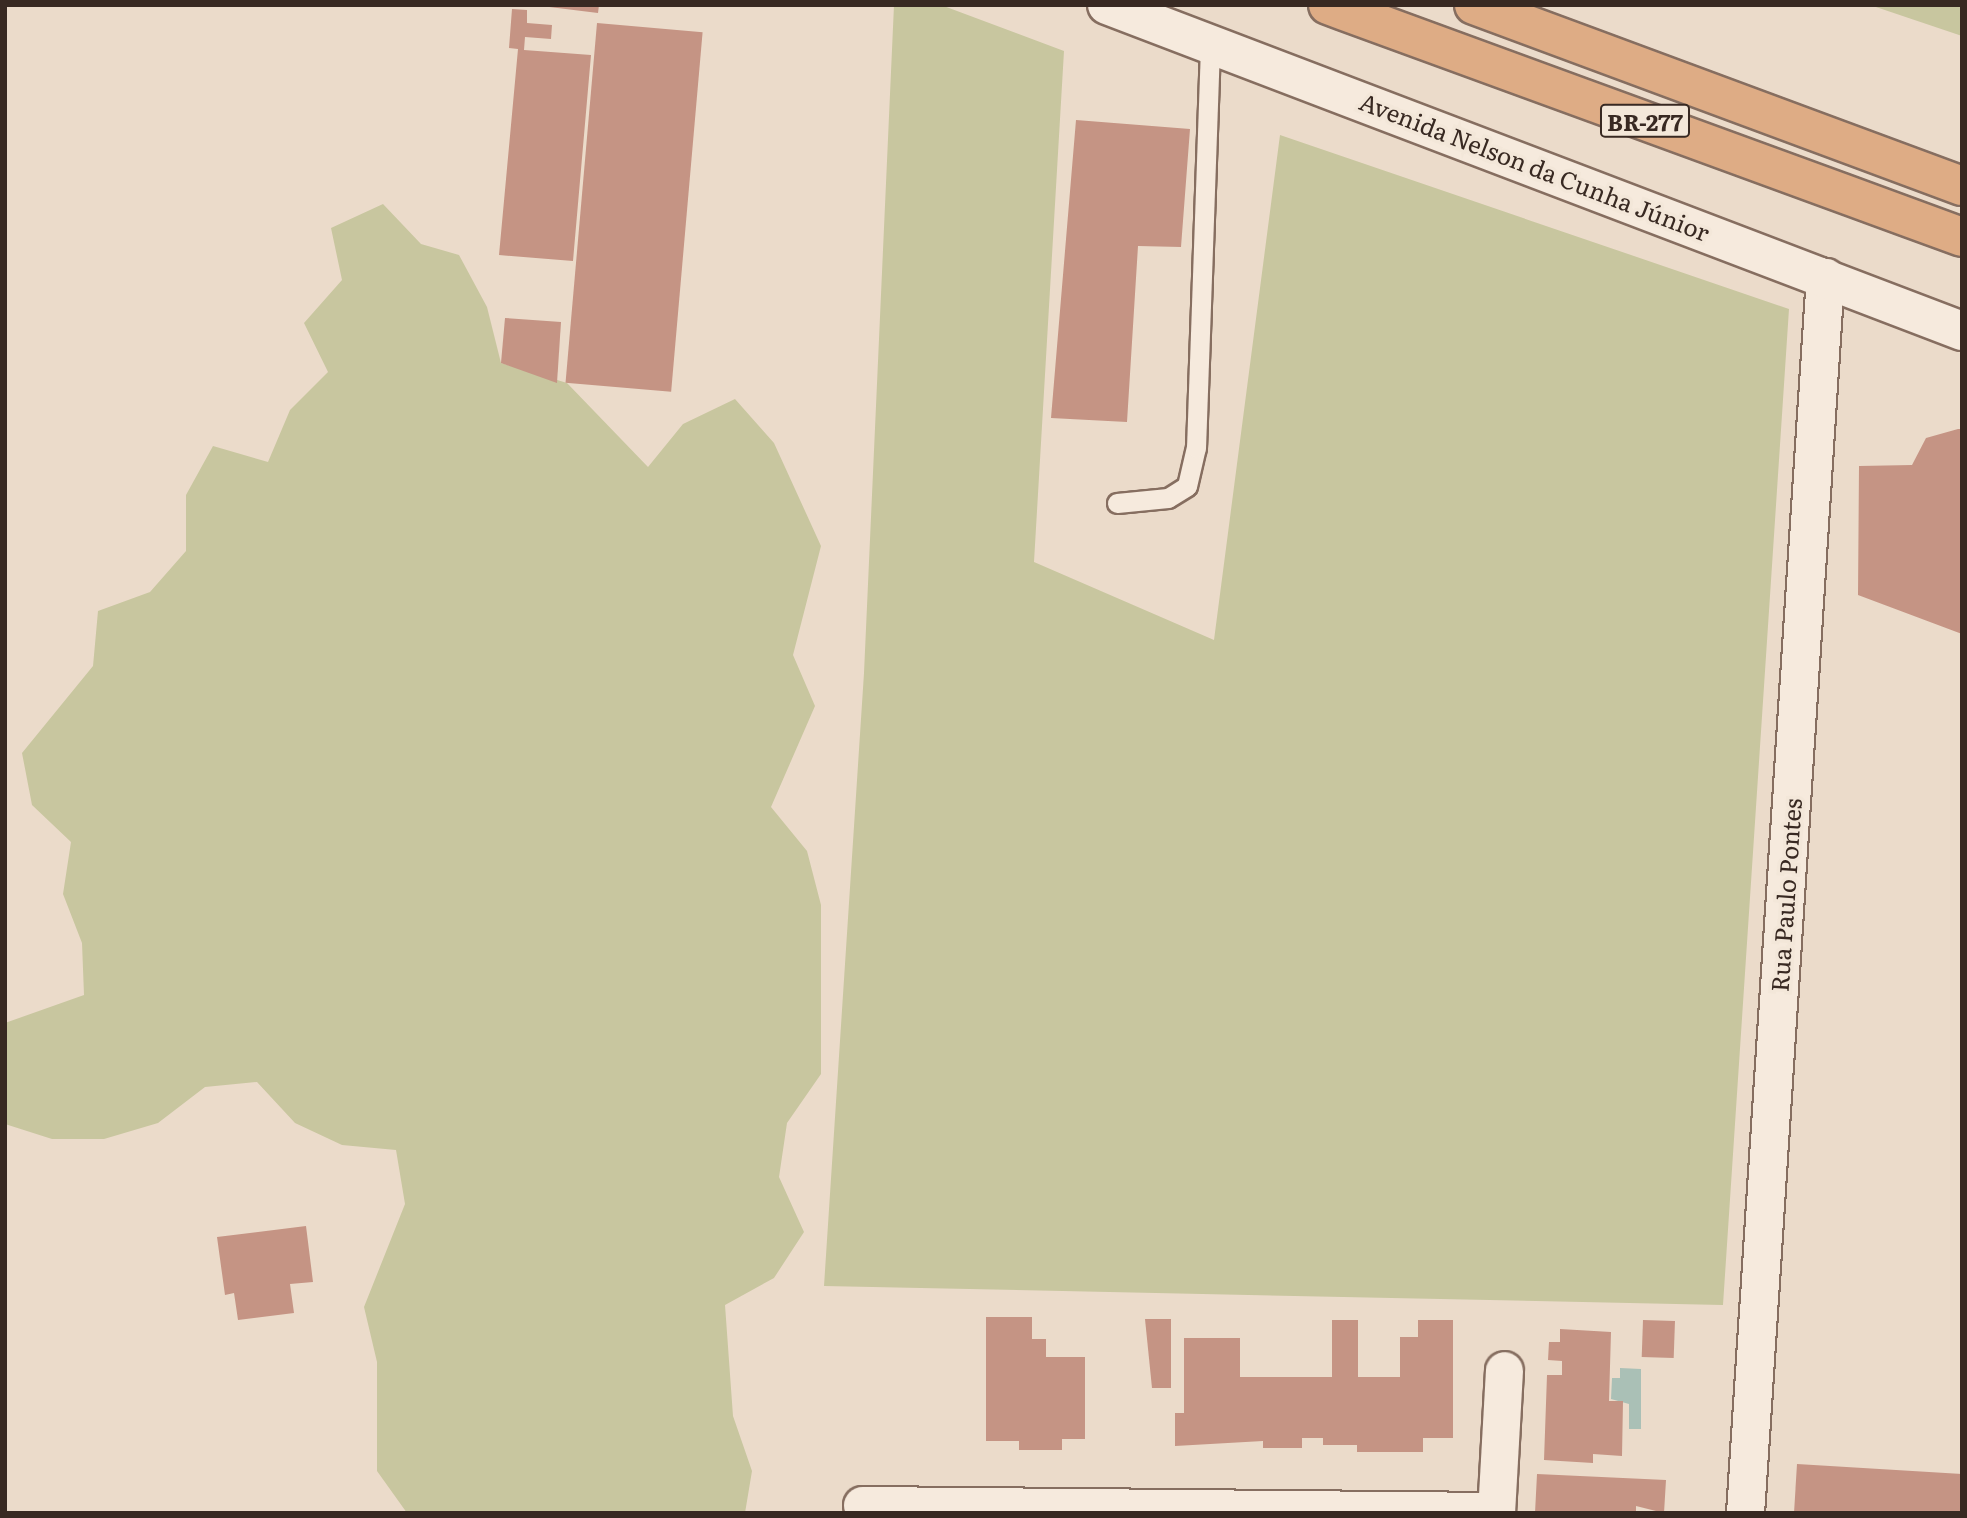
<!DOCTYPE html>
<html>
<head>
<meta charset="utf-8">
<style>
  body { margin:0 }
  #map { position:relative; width:1967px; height:1518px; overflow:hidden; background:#ebdbca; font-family:Literata,serif }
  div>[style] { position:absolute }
  .green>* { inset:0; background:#c8c69f }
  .water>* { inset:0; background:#aac0b6 }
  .building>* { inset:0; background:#c59484; transform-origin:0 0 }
  .roads { filter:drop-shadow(2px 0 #866e60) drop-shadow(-2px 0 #866e60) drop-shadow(0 2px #866e60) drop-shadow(0 -2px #866e60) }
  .service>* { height:19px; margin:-9.5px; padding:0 9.5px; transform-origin:9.5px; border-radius:9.5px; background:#f6eadd }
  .minor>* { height:37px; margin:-18.5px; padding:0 18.5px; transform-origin:18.5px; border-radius:18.5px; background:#f6eadd }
  .tertiary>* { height:38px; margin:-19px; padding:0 19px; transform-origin:19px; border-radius:19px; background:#f6eadd }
  .trunk>* { height:38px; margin:-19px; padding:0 19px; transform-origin:19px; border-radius:19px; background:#deac85 }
  span { translate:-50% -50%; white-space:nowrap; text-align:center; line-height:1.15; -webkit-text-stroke:7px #f3e7d9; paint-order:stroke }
  .shield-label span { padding:2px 5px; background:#f3e7d9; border:2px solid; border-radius:5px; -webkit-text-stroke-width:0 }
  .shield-label { font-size:23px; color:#382922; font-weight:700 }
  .street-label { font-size:24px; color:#382922 }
  .frame { position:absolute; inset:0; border:7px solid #382922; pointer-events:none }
</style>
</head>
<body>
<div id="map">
  <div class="green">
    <div style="clip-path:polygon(894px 5px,941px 5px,1064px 51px,1034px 562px,1214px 640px,1280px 135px,1789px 309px,1723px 1305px,824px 1286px,864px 673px)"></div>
    <div style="clip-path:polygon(1870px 5px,1962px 5px,1962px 36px)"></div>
    <div style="clip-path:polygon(383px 204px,421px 244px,459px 255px,487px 307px,501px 363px,567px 383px,648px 467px,683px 424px,735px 399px,774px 443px,821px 546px,793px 655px,815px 706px,771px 807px,807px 851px,821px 905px,821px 1074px,787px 1123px,779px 1177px,804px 1232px,774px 1278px,725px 1305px,733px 1416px,752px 1471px,745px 1513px,407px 1513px,377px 1471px,377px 1362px,364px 1307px,405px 1204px,396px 1150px,342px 1145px,295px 1123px,257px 1082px,205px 1087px,158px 1123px,104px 1139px,52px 1139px,5px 1124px,5px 1023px,84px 995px,82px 943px,63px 894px,71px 842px,32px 805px,22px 753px,93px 666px,98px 611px,150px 592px,186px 551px,186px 495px,213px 446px,268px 462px,290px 410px,328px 372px,304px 323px,342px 280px,331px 228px)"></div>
  </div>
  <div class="water">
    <div style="clip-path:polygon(1620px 1368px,1641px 1369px,1641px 1429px,1629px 1429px,1629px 1404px,1611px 1399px,1612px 1378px,1620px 1378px)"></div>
  </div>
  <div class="building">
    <div style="clip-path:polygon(533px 5px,599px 5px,598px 13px)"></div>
    <div style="clip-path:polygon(512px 9px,527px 10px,527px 23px,552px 25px,551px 39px,525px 37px,524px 50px,591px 55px,573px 261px,499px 255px,518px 49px,509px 48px)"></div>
    <div style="left:597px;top:23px;width:106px;height:361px;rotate:5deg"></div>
    <div style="clip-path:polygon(1076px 120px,1190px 129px,1181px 247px,1138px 246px,1127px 422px,1051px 418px)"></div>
    <div style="clip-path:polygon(505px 318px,561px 322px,557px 383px,501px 363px)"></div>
    <div style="clip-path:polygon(1958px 429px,1962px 429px,1962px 634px,1858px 595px,1859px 466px,1912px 465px,1926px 438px)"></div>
    <div style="clip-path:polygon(306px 1226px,313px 1282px,290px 1284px,294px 1313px,238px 1320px,234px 1293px,225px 1295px,217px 1237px)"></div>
    <div style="clip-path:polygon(986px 1317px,1032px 1317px,1032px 1339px,1046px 1339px,1046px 1357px,1085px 1357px,1085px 1439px,1062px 1439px,1062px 1450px,1019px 1450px,1019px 1441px,986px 1441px)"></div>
    <div style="clip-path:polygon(1145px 1319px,1171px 1319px,1171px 1388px,1152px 1388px)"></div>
    <div style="clip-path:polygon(1332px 1320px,1358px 1320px,1358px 1377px,1400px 1377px,1400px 1337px,1418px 1337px,1418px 1320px,1453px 1320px,1453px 1438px,1423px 1438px,1423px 1452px,1357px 1452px,1357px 1445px,1323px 1445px,1323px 1438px,1302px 1438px,1302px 1448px,1263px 1448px,1263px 1441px,1175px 1446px,1175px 1413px,1184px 1413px,1184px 1338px,1240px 1338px,1240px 1377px,1332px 1377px)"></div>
    <div style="left:1643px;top:1320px;width:32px;height:37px;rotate:2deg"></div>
    <div style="clip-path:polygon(1560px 1329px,1611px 1332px,1609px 1401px,1623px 1401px,1622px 1456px,1593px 1454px,1593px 1463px,1544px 1460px,1547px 1375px,1562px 1375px,1562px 1361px,1548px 1360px,1549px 1342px,1560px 1342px)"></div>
    <div style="clip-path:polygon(1797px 1464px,1962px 1474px,1962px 1513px,1794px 1513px)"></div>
    <div style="clip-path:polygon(1537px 1474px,1666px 1480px,1664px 1513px,1636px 1506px,1636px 1513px,1535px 1513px)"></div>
  </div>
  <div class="roads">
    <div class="service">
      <div style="left:1117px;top:503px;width:51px;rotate:-5.6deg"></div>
      <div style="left:1168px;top:498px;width:22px;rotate:-32deg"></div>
      <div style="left:1187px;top:486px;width:39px;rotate:-77deg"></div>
      <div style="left:1196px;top:448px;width:405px;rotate:-88deg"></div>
    </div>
    <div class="minor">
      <div style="left:862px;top:1505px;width:634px;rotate:0.54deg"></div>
      <div style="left:1496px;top:1513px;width:143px;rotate:-86.8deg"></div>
      <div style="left:1745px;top:1513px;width:1239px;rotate:-86.3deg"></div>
    </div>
    <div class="tertiary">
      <div style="left:1107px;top:5px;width:915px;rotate:20.87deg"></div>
    </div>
    <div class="trunk">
      <div style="left:1328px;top:5px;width:675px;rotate:20.1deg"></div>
      <div style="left:1474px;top:5px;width:520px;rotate:20.35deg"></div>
    </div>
  </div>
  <div class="shield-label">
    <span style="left:1645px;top:121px">BR-277</span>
  </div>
  <div class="street-label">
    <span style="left:1535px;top:166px;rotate:21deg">Avenida Nelson da Cunha Júnior</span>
    <span style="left:1785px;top:895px;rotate:-86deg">Rua Paulo Pontes</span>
  </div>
  <div class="frame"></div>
</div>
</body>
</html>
